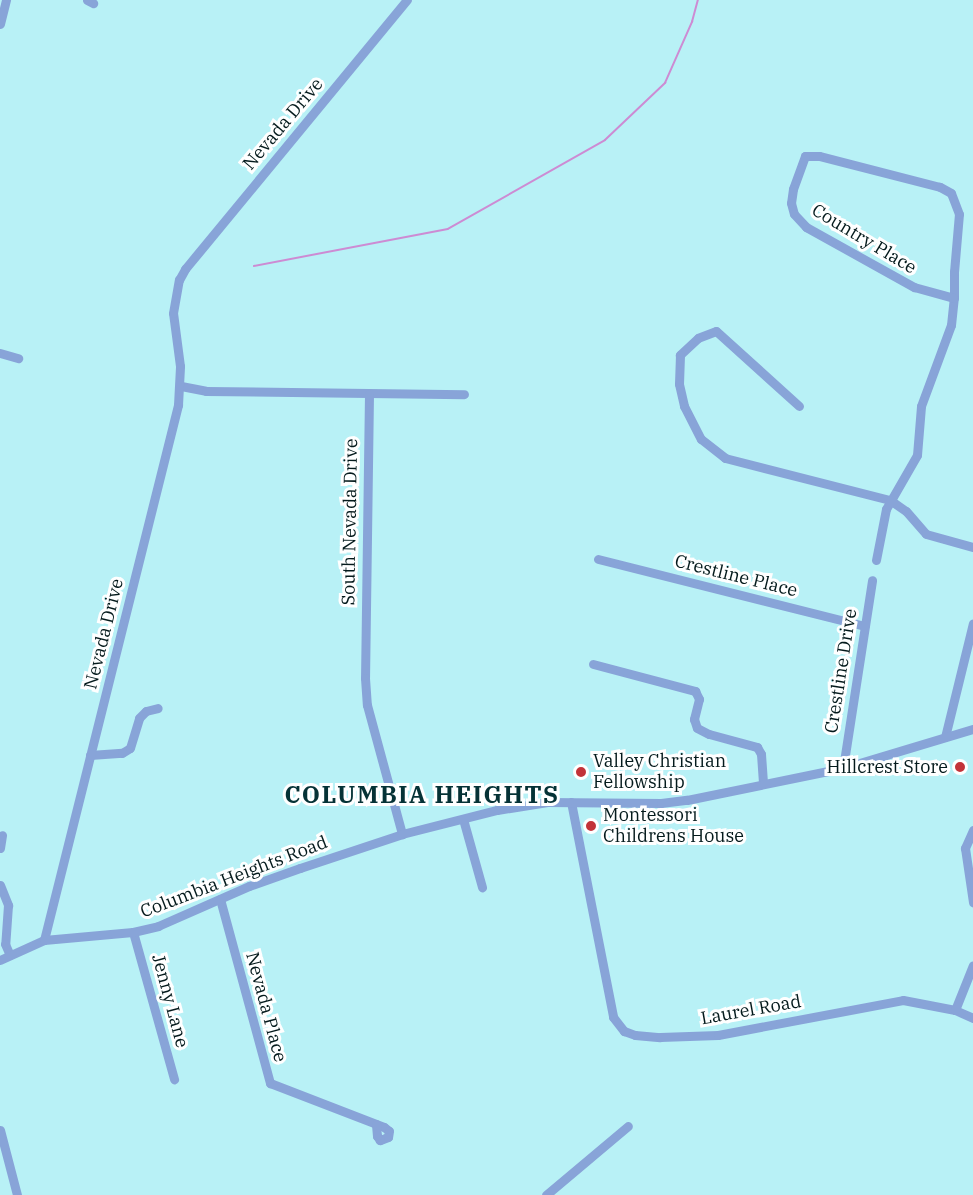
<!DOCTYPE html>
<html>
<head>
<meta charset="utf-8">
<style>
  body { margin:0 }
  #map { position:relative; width:973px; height:1195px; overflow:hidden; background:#b8f1f6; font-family:"IBM Plex Serif",serif }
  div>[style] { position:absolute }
  .stream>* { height:1.5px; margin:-0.75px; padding:0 0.75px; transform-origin:0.75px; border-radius:0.75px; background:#cd8bd3 }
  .minor>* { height:9px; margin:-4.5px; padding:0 4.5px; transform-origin:4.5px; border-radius:4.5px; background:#88a4d8 }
  .dots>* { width:16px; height:16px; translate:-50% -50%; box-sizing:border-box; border:3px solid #fff; border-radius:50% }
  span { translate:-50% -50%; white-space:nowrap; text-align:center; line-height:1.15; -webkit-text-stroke:6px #fff; paint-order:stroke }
  .street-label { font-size:18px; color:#041a1c }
  .poi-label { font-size:18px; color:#041a1c }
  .left { translate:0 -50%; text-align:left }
  .right { translate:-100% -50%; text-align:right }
  .district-label { font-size:24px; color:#053236; font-weight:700; letter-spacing:1.5px }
</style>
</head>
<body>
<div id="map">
  <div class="stream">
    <div style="left:254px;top:266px;width:197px;rotate:-10.8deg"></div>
    <div style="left:448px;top:229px;width:180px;rotate:-29.5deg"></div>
    <div style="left:605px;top:140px;width:83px;rotate:-43.5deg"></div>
    <div style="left:665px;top:83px;width:67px;rotate:-66.1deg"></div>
    <div style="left:692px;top:22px;width:23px;rotate:-75deg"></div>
  </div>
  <div class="minor">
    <div style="left:87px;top:0;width:7px;rotate:27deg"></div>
    <div style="left:0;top:24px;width:25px;rotate:-76deg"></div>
    <div style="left:0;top:353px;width:19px;rotate:16deg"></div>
    <div style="left:181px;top:386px;width:25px;rotate:11deg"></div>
    <div style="left:206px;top:391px;width:258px;rotate:0.7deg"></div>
    <div style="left:369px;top:394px;width:284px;rotate:90.8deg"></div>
    <div style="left:365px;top:678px;width:27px;rotate:86deg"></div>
    <div style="left:367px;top:705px;width:134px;rotate:74.8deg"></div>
    <div style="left:799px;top:406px;width:112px;rotate:-137.9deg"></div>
    <div style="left:716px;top:331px;width:19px;rotate:159deg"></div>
    <div style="left:698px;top:338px;width:25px;rotate:137deg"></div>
    <div style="left:680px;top:355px;width:29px;rotate:92deg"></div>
    <div style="left:679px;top:384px;width:23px;rotate:77deg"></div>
    <div style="left:684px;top:406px;width:37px;rotate:63deg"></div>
    <div style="left:701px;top:439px;width:31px;rotate:38deg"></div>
    <div style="left:725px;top:458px;width:170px;rotate:14.3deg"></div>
    <div style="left:890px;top:500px;width:19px;rotate:35deg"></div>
    <div style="left:906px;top:511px;width:30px;rotate:49deg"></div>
    <div style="left:926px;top:534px;width:49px;rotate:15.5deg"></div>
    <div style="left:598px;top:559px;width:275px;rotate:14.1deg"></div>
    <div style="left:876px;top:560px;width:52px;rotate:-78.9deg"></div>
    <div style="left:886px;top:509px;width:62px;rotate:-60.1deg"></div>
    <div style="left:917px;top:455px;width:49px;rotate:-85.3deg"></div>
    <div style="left:921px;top:406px;width:86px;rotate:-69.7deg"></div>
    <div style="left:951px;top:325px;width:27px;rotate:-84deg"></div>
    <div style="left:954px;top:298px;width:26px;rotate:-90deg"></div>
    <div style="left:954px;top:272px;width:58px;rotate:-85.1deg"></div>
    <div style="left:959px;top:214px;width:22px;rotate:-111deg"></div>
    <div style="left:951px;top:193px;width:13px;rotate:-151deg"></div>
    <div style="left:940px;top:187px;width:125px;rotate:-165.6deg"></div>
    <div style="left:819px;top:156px;width:14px;rotate:180deg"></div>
    <div style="left:805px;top:156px;width:35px;rotate:110deg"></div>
    <div style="left:793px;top:189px;width:14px;rotate:98deg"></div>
    <div style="left:791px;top:203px;width:11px;rotate:75deg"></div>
    <div style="left:794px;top:214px;width:18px;rotate:47deg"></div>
    <div style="left:806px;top:227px;width:124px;rotate:29.1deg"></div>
    <div style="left:914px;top:287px;width:41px;rotate:15.4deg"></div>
    <div style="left:593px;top:664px;width:106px;rotate:14.8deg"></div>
    <div style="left:695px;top:691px;width:9px;rotate:63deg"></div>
    <div style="left:699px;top:699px;width:21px;rotate:104deg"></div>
    <div style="left:694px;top:719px;width:9px;rotate:72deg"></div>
    <div style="left:697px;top:728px;width:13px;rotate:27deg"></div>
    <div style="left:709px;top:734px;width:50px;rotate:15.2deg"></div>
    <div style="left:757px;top:747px;width:8px;rotate:60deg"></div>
    <div style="left:761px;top:754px;width:30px;rotate:86deg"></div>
    <div style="left:945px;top:737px;width:117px;rotate:-76.2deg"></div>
    <div style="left:90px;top:755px;width:32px;rotate:-4deg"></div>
    <div style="left:122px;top:753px;width:9px;rotate:-32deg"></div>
    <div style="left:130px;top:748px;width:31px;rotate:-73deg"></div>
    <div style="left:139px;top:718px;width:10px;rotate:-45deg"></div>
    <div style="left:146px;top:711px;width:12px;rotate:-14deg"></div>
    <div style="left:843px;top:768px;width:190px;rotate:-81.2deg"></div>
    <div style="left:571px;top:802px;width:219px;rotate:78.9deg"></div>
    <div style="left:613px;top:1017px;width:18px;rotate:52deg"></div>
    <div style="left:624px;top:1031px;width:12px;rotate:20deg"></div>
    <div style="left:635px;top:1035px;width:25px;rotate:5deg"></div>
    <div style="left:660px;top:1037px;width:58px;rotate:-2deg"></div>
    <div style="left:718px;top:1035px;width:188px;rotate:-10.7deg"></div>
    <div style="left:903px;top:1000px;width:53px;rotate:10.9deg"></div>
    <div style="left:955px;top:1010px;width:20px;rotate:24deg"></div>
    <div style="left:463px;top:819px;width:71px;rotate:74.4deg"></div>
    <div style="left:973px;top:830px;width:20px;rotate:114deg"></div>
    <div style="left:965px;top:848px;width:55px;rotate:81.6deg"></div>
    <div style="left:0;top:848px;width:13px;rotate:-81deg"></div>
    <div style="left:0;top:885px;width:22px;rotate:68deg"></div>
    <div style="left:8px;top:905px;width:39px;rotate:94deg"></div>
    <div style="left:5px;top:944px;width:12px;rotate:66deg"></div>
    <div style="left:220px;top:899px;width:191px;rotate:74.8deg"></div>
    <div style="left:270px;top:1083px;width:122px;rotate:21.1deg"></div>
    <div style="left:384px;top:1127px;width:6px;rotate:39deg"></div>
    <div style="left:389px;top:1131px;width:6px;rotate:99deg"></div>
    <div style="left:388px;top:1137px;width:9px;rotate:159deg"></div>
    <div style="left:380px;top:1140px;width:5px;rotate:-127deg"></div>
    <div style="left:377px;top:1136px;width:12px;rotate:-95deg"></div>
    <div style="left:133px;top:932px;width:153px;rotate:74.4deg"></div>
    <div style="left:44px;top:940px;width:552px;rotate:-75.94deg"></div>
    <div style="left:178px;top:405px;width:39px;rotate:-87deg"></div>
    <div style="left:180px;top:366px;width:53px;rotate:-97.5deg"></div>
    <div style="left:173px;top:313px;width:34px;rotate:-80deg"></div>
    <div style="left:179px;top:280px;width:13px;rotate:-61deg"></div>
    <div style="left:185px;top:269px;width:349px;rotate:-50.5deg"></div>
    <div style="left:0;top:960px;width:48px;rotate:-24.4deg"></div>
    <div style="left:44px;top:940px;width:89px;rotate:-5.1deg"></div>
    <div style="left:133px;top:932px;width:26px;rotate:-13deg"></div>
    <div style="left:158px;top:926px;width:99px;rotate:-23.7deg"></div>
    <div style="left:249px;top:886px;width:54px;rotate:-19.4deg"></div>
    <div style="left:300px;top:868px;width:108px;rotate:-18.4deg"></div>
    <div style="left:402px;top:834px;width:98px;rotate:-14.2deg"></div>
    <div style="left:497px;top:810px;width:51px;rotate:-9.1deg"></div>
    <div style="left:547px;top:802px;width:114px;rotate:0.5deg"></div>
    <div style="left:661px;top:803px;width:26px;rotate:-7deg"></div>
    <div style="left:687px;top:800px;width:159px;rotate:-11.6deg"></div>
    <div style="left:843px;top:768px;width:136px;rotate:-16.7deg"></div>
    <div style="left:955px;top:1010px;width:48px;rotate:-68.2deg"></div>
    <div style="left:0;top:1130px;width:67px;rotate:75.3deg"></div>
    <div style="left:546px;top:1195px;width:107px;rotate:-40.1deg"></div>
  </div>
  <div class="dots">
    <div style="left:960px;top:767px;background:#c23339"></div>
    <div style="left:581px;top:772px;background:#c23339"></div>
    <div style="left:591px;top:826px;background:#c23339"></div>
  </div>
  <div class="street-label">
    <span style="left:283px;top:124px;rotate:-50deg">Nevada Drive</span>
    <span style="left:864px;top:239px;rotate:31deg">Country Place</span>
    <span style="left:350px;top:522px;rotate:-89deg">South Nevada Drive</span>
    <span style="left:736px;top:576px;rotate:14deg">Crestline Place</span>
    <span style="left:104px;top:634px;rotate:-76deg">Nevada Drive</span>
    <span style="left:841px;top:671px;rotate:-81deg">Crestline Drive</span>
    <span style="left:234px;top:877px;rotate:-21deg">Columbia Heights Road</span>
    <span style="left:170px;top:1001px;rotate:75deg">Jenny Lane</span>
    <span style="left:266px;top:1007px;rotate:75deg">Nevada Place</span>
    <span style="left:751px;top:1010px;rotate:-10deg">Laurel Road</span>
  </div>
  <div class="poi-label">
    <span class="left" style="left:593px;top:772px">Valley Christian<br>Fellowship</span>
    <span class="right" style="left:948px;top:767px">Hillcrest Store</span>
    <span class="left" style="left:603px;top:826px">Montessori<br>Childrens House</span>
  </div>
  <div class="district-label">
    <span style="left:422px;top:795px">COLUMBIA HEIGHTS</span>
  </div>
</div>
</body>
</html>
